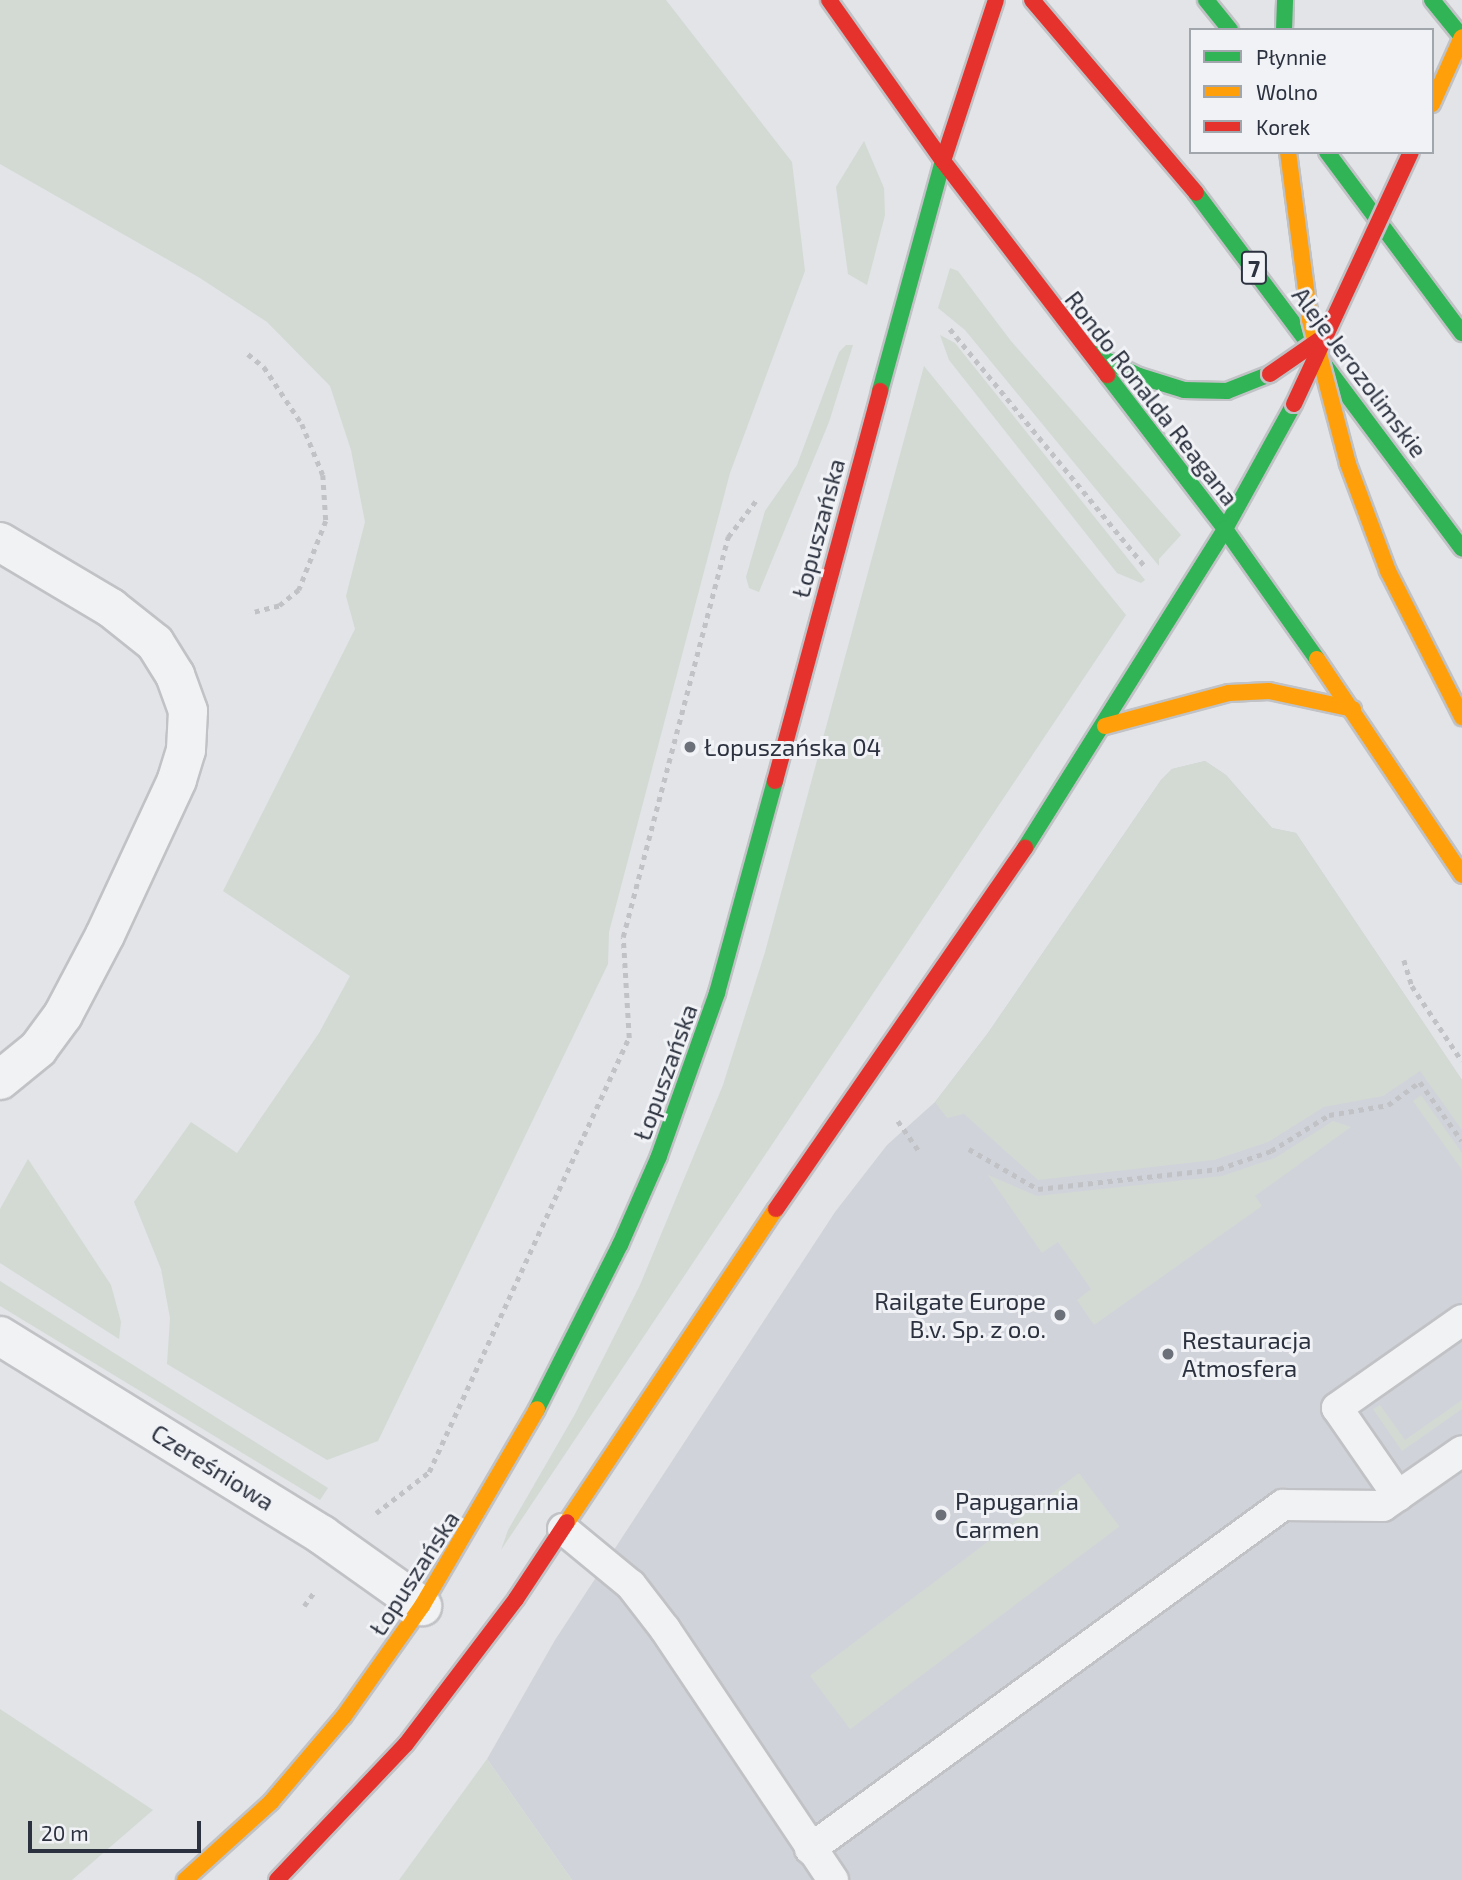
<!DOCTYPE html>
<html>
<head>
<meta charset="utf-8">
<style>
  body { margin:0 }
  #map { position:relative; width:1462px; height:1880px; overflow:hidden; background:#e2e4e7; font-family:"Exo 2",sans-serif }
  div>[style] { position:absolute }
  .built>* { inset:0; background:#d1d3da }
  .green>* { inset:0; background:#d3dad3; transform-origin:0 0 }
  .path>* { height:4.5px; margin-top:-2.25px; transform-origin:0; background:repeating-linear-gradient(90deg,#c1c2c6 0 5px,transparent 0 10px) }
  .roads { filter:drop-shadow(2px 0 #c1c2c5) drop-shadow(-2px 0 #c1c2c5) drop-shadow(0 2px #c1c2c5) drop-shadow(0 -2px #c1c2c5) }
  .lane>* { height:30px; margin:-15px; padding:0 15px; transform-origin:15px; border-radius:15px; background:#f1f2f4 }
  .street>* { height:38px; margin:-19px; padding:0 19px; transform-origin:19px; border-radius:19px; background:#f1f2f4 }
  .fast>* { height:16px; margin:-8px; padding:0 8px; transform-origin:8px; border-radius:8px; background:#30b455 }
  .slow>* { height:16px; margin:-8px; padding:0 8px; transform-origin:8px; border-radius:8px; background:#ff9f0a }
  .jam>* { height:16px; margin:-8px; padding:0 8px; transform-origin:8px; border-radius:8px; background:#e5322d }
  .bridges { filter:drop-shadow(2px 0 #bfc1c4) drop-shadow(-2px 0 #bfc1c4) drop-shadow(0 2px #bfc1c4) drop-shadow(0 -2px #bfc1c4) }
  .slow-bridge>* { height:16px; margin:-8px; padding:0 8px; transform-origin:8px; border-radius:8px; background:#ff9f0a }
  .jam-bridge>* { height:16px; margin:-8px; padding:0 8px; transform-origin:8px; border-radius:8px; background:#e5322d }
  .dots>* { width:19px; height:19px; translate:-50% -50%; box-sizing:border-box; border:4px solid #f0f2f6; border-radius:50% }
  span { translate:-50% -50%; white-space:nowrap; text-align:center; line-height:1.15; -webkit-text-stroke:6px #f0f2f6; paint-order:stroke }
  .shield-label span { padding:2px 5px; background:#f0f2f6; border:2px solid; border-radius:5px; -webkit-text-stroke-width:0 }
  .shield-label { font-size:23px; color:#2b313e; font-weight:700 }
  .street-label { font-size:24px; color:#2b313e }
  .poi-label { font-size:24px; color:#2b313e }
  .left { translate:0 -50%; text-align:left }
  .right { translate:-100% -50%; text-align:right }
  .legend { position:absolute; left:1189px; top:28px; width:245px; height:126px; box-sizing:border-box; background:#f0f2f6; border:2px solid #a1a5ac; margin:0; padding:9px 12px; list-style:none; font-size:21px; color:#2b313e }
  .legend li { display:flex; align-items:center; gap:14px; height:35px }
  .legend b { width:35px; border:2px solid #a1a5ac }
  .scale { position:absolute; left:28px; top:1821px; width:173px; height:32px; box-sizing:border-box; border:4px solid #2b313e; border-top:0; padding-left:9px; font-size:21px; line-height:24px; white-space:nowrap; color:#2b313e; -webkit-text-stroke:5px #f0f2f6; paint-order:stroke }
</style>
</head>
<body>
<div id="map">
  <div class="built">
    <div style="clip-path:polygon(1205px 761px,1226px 775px,1272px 828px,1296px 833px,1462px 1080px,1462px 1880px,572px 1880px,487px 1759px,555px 1640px,835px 1212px,887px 1145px,935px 1102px,988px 1033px,1161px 780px,1172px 769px)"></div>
  </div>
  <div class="green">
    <div style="clip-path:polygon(0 0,666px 0,792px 162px,805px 271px,730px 473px,609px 932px,608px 964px,378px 1441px,327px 1460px,167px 1364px,170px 1318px,161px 1269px,134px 1202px,191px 1122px,237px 1153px,319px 1033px,350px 976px,223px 891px,355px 629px,346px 596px,365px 522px,351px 450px,330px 386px,267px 322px,200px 278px,0 164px)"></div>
    <div style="clip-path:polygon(864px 141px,884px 188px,885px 215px,867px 285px,848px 274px,836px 187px)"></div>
    <div style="clip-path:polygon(950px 268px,958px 271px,1011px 341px,1181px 535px,1159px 559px,1159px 566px,965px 330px,938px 308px)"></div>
    <div style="clip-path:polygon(940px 335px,955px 343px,1145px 580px,1141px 583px,1117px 573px,949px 360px)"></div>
    <div style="clip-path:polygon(846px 345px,853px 345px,829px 422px,759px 592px,749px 588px,746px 577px,765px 511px,797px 465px,839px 352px)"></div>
    <div style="clip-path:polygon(924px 366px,1126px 615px,501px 1550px,508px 1530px,575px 1414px,640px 1285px,723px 1085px,765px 952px)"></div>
    <div style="clip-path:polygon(1205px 761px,1226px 775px,1272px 828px,1296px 833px,1462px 1080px,1462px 1130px,1420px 1071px,1383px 1096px,1324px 1107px,1268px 1142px,1214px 1160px,1038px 1180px,964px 1114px,947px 1118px,935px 1102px,988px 1033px,1161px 780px,1172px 769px)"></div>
    <div style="clip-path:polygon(1421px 1095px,1462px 1153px,1462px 1170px,1413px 1101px)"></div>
    <div style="clip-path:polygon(1333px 1121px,1351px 1127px,1255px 1196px,1262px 1206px,1094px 1325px,1077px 1300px,1091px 1289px,1058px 1242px,1042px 1253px,988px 1175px,1037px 1196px,1222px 1176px,1275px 1158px)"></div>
    <div style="clip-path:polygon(28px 1159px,111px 1285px,121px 1322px,119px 1339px,0 1263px,0 1209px)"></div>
    <div style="clip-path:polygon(0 1281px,328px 1488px,320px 1500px,0 1306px)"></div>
    <div style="clip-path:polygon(1462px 1400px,1462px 1409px,1402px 1451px,1373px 1409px,1380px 1405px,1405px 1440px)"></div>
    <div style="left:1079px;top:1473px;width:67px;height:337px;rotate:53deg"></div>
    <div style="clip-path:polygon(0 1709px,153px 1810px,72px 1880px,0 1880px)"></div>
    <div style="clip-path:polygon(487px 1759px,572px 1880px,399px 1880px)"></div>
  </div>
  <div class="path">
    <div style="left:950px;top:329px;width:306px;rotate:50.6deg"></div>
    <div style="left:248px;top:354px;width:21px;rotate:39deg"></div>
    <div style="left:264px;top:367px;width:69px;rotate:56.3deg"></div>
    <div style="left:302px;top:424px;width:55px;rotate:67.6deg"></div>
    <div style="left:323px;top:475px;width:46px;rotate:86.3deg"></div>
    <div style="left:326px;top:521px;width:74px;rotate:111.4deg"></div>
    <div style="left:299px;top:590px;width:26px;rotate:141deg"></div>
    <div style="left:279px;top:606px;width:25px;rotate:166deg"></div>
    <div style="left:1404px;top:960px;width:27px;rotate:73deg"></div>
    <div style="left:1412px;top:986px;width:90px;rotate:56.3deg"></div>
    <div style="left:898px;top:1121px;width:38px;rotate:55deg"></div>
    <div style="left:969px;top:1149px;width:80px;rotate:30.1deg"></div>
    <div style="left:1038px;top:1189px;width:182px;rotate:-6.3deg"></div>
    <div style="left:1219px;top:1169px;width:55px;rotate:-19.1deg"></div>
    <div style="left:1271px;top:1151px;width:68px;rotate:-31.8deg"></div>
    <div style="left:1329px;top:1115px;width:60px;rotate:-9.6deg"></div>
    <div style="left:1388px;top:1105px;width:39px;rotate:-36deg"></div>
    <div style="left:1420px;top:1082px;width:72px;rotate:54.6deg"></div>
    <div style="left:376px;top:1513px;width:67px;rotate:-37.7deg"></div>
    <div style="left:429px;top:1472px;width:478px;rotate:-65.3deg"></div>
    <div style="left:629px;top:1038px;width:101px;rotate:-93.4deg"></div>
    <div style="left:623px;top:937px;width:414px;rotate:-75.3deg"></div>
    <div style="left:728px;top:537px;width:49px;rotate:-52.4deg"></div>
    <div style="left:304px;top:1606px;width:19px;rotate:-54deg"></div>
  </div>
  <div class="roads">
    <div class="lane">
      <div style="left:1398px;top:1496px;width:107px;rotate:-124.7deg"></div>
      <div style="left:1337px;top:1408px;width:153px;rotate:-35.1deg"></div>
      <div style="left:563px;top:1529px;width:88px;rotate:39.5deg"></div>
      <div style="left:631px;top:1585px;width:56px;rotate:52.3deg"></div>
      <div style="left:665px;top:1629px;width:302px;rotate:56.2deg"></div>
      <div style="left:810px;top:1849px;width:585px;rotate:-36.03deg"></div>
      <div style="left:1283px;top:1505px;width:100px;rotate:0.6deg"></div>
      <div style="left:1383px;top:1506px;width:96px;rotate:-34.8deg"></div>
    </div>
    <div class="street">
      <div style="left:0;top:542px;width:129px;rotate:30.7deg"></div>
      <div style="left:111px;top:608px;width:56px;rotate:38.5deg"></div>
      <div style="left:155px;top:643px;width:38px;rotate:58deg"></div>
      <div style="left:175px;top:675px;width:38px;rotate:70deg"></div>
      <div style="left:188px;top:711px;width:39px;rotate:93deg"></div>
      <div style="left:186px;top:750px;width:31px;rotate:107deg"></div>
      <div style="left:177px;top:780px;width:171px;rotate:114.9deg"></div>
      <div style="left:105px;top:935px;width:90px;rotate:117.7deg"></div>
      <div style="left:63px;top:1015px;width:42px;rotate:126.3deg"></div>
      <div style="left:38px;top:1049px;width:49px;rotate:140.8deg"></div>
      <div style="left:0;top:1336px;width:379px;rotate:31.7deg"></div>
      <div style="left:322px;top:1535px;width:123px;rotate:35.4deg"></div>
    </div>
    <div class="fast">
      <div style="left:1206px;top:0;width:38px;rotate:51deg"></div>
      <div style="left:1432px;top:0;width:48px;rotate:51deg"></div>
      <div style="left:1284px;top:30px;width:30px;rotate:-88deg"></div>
      <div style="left:1327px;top:152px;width:226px;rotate:53.3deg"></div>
      <div style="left:1196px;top:193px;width:444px;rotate:53.2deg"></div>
      <div style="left:1092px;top:353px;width:52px;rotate:26.1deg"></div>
      <div style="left:1139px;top:376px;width:47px;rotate:17.3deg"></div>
      <div style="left:1184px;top:390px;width:43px;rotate:1.3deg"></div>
      <div style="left:1227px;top:391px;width:46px;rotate:-21.6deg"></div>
      <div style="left:1107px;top:375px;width:194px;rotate:52.5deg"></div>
      <div style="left:1225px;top:529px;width:143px;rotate:-61.1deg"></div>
      <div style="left:880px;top:391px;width:238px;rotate:-74.7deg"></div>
      <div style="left:1025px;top:848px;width:377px;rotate:-57.9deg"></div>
      <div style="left:1225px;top:529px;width:159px;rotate:54.7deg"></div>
      <div style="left:537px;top:1409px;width:184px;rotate:-63.2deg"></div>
      <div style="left:620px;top:1245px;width:97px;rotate:-66.3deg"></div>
      <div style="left:659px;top:1156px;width:173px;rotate:-70.4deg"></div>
      <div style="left:717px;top:993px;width:220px;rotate:-74.7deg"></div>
    </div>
    <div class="slow">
      <div style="left:1432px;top:104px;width:73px;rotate:-65.9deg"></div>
      <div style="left:1317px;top:659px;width:260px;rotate:56.1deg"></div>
      <div style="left:1105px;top:726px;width:128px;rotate:-14.9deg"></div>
      <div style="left:1229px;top:693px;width:40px;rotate:-2.9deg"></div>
      <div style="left:1269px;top:691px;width:86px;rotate:12.1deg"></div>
      <div style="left:567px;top:1522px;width:376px;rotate:-56.3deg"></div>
      <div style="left:185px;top:1880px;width:116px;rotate:-42.2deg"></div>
      <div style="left:271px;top:1802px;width:113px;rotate:-49.7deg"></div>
      <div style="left:344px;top:1716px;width:135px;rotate:-54.7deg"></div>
      <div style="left:422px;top:1606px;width:228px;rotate:-59.7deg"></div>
    </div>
    <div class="jam">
      <div style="left:829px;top:0;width:197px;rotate:54.7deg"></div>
      <div style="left:943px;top:161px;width:270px;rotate:52.5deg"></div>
      <div style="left:1032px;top:0;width:253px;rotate:49.6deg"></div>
      <div style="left:943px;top:161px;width:169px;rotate:-71.8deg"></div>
      <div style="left:775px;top:781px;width:404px;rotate:-74.9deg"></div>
      <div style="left:776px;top:1209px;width:439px;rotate:-55.4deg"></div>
      <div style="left:277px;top:1880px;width:187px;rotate:-46.5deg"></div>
      <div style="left:406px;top:1744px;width:182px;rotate:-52.8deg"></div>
      <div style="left:516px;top:1599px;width:92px;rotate:-56.5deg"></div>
    </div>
  </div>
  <div class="bridges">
    <div class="slow-bridge">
      <div style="left:1288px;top:152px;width:169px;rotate:82.5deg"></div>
      <div style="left:1310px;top:320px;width:149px;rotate:75.2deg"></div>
      <div style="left:1348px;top:464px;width:114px;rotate:69.5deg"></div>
      <div style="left:1388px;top:571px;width:164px;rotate:63.1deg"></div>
    </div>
    <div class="jam-bridge">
      <div style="left:1270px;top:374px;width:67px;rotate:-34.6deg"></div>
      <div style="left:1294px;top:404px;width:278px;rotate:-65.1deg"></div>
    </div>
  </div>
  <div class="dots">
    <div style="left:690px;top:747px;background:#6b7079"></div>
    <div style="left:1060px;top:1315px;background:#6b7079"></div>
    <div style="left:1168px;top:1354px;background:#6b7079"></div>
    <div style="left:941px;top:1515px;background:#6b7079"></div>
  </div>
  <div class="shield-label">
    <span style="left:1254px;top:268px">7</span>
  </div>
  <div class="street-label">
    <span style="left:1360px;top:372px;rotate:53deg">Aleje Jerozolimskie</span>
    <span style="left:1152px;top:398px;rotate:52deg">Rondo Ronalda Reagana</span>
    <span style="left:818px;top:528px;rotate:-75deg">Łopuszańska</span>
    <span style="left:665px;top:1072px;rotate:-70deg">Łopuszańska</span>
    <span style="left:213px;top:1467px;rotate:32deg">Czereśniowa</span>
    <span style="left:414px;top:1573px;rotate:-57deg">Łopuszańska</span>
  </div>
  <div class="poi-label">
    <span class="left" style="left:704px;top:747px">Łopuszańska 04</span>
    <span class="right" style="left:1046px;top:1315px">Railgate Europe<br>B.v. Sp. z o.o.</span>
    <span class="left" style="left:1182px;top:1354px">Restauracja<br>Atmosfera</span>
    <span class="left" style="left:955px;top:1515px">Papugarnia<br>Carmen</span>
  </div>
  <ul class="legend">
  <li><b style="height:9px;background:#30b455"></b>Płynnie</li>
  <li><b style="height:9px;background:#ff9f0a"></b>Wolno</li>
  <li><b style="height:9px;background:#e5322d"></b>Korek</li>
  </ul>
  <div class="scale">20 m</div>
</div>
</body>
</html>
